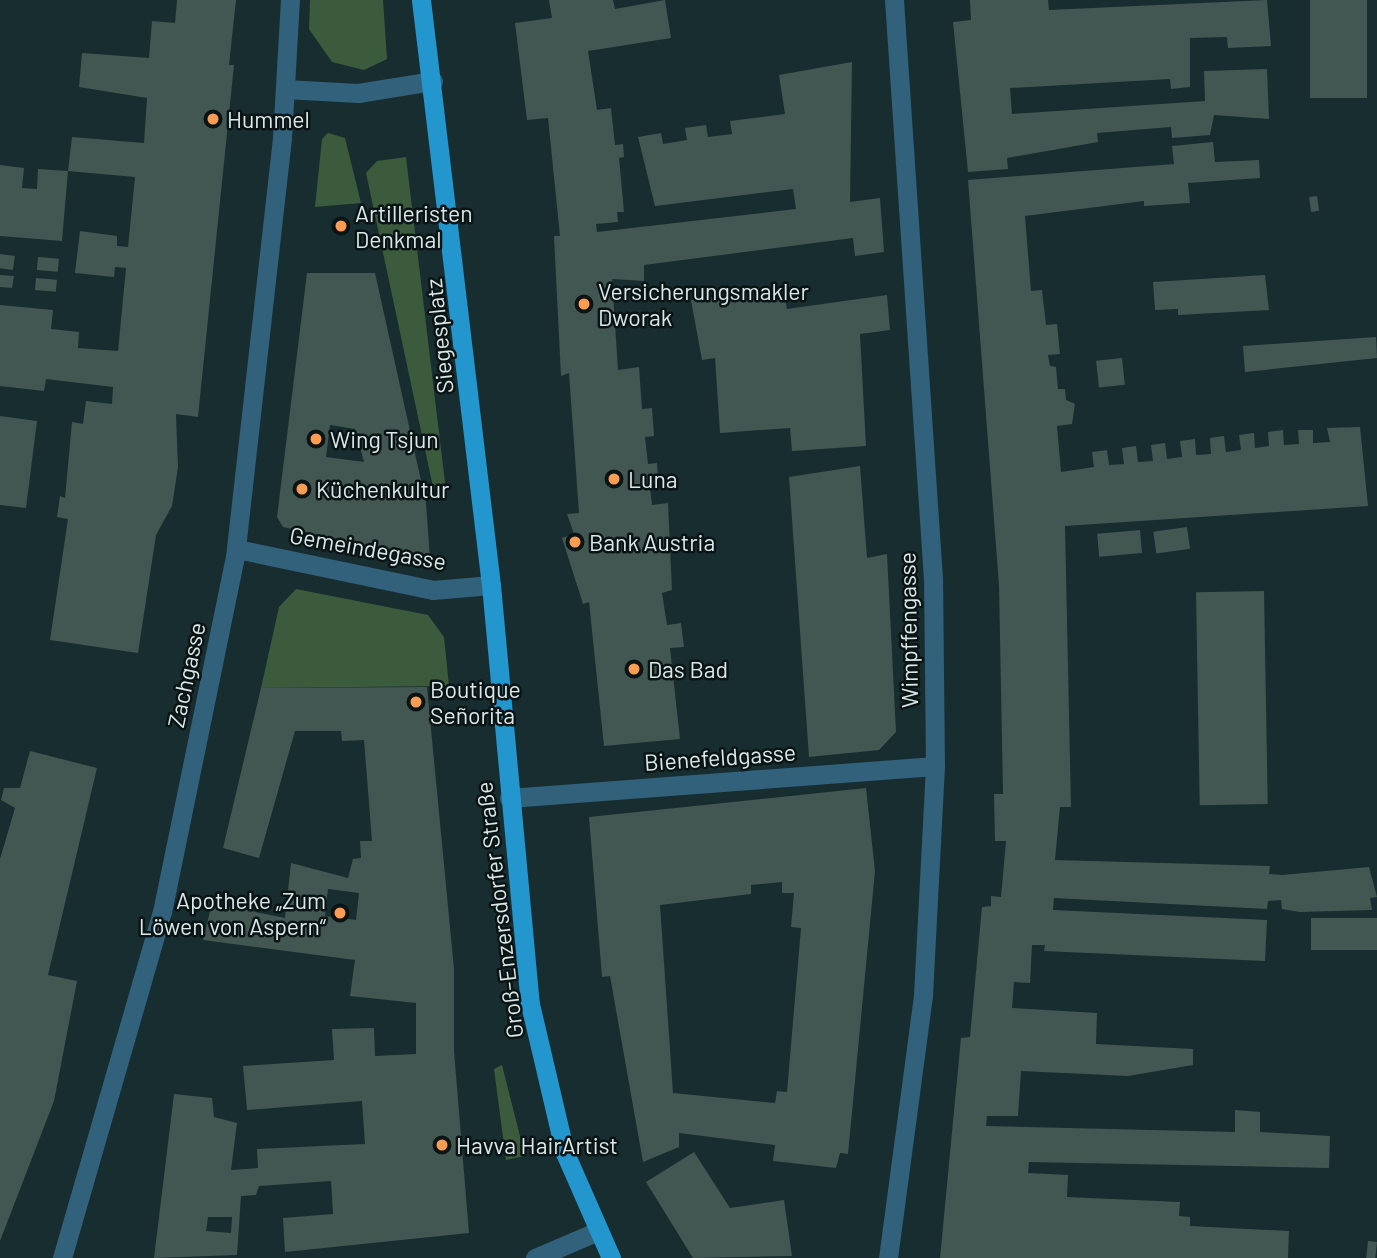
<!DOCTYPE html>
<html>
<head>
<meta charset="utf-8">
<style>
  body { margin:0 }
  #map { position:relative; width:1377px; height:1258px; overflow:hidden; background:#182d30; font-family:Barlow,sans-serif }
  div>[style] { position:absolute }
  .green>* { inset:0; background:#3b5b3c }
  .building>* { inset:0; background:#425751; transform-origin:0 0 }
  .minor>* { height:19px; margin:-9.5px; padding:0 9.5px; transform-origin:9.5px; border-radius:9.5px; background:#32617b }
  .primary>* { height:19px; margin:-9.5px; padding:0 9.5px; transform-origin:9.5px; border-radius:9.5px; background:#2296cd }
  .dots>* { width:19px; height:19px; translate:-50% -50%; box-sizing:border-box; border:4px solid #0b1415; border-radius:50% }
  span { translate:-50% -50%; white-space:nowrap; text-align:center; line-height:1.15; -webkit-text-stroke:5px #0b1415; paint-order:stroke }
  .poi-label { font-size:23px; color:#dbe8e9 }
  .left { translate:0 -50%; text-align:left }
  .right { translate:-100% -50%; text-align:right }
  .street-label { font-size:23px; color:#dbe8e9 }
</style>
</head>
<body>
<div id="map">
  <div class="green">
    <div style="clip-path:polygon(310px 0,383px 0,387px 59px,364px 70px,332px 62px,309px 29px)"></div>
    <div style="clip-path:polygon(328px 133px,345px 138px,361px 203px,315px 207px,322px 139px)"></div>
    <div style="clip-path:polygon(406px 157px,446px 491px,433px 487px,366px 173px,377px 161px)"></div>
    <div style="clip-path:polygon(296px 589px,428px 615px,444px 637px,449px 686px,261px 688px,279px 607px)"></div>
    <div style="clip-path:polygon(502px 1065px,525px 1156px,506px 1160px,494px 1069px)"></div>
  </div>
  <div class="building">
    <div style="clip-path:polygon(177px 0,236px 0,229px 65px,234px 65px,198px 417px,176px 414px,178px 467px,172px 506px,156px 535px,138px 653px,50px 640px,68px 519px,57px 517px,60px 496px,65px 498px,72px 422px,83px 424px,86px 401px,112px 404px,113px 387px,46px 379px,44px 391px,0 386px,0 305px,53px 310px,51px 329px,79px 332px,78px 348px,118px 351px,126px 268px,115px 267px,114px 277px,75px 273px,80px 231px,117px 236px,117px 246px,128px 247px,135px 177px,68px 171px,72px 137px,144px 143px,147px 98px,79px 87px,82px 53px,149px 58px,152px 21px,175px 23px)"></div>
    <div style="clip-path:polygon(549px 0,613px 0,615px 9px,665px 0,671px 38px,588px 51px,597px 110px,611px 108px,615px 145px,623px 144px,624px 157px,619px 158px,624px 212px,617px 212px,618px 222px,596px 224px,597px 232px,796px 209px,793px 189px,655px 206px,638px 137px,661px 133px,663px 144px,687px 140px,685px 128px,706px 125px,708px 137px,732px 134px,730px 121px,785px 114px,779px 75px,852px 62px,850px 202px,880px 198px,884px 252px,855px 256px,853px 238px,644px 265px,644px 281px,612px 279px,618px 370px,639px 367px,642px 409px,652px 408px,654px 436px,645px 437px,648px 464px,657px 463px,658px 478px,649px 479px,652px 505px,668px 503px,672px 590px,662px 593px,667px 625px,681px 623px,684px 647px,670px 648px,680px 739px,604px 746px,589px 602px,583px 604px,562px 538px,574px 534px,567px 514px,579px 513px,569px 373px,561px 376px,554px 236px,560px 236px,548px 118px,527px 120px,515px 23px,552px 18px)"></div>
    <div style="clip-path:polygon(970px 0,1048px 0,1049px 10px,1267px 0,1271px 46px,1228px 48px,1227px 37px,1190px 38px,1190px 87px,1171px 89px,1170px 79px,1010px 88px,1012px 114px,1205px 101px,1204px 71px,1267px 69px,1269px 119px,1214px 115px,1210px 135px,1172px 138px,1171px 127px,1097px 133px,1098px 142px,1007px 158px,1008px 169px,968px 172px,953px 22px,971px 20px)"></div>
    <div style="left:1310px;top:0;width:57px;height:98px"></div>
    <div style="clip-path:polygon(1213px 142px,1215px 162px,1259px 160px,1260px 178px,1188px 183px,1190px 203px,1144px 206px,1144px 201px,1025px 216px,1031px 291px,1042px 290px,1046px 325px,1057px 324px,1060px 354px,1048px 355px,1050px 366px,1056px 367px,1058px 389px,1065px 389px,1066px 400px,1075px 404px,1072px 424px,1057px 426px,1061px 472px,1094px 467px,1092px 452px,1107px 450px,1109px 465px,1124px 464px,1122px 448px,1136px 446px,1138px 462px,1153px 461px,1151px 445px,1165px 443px,1167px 459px,1182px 457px,1180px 441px,1195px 439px,1196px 455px,1211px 454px,1210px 438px,1224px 436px,1226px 452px,1241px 450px,1239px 435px,1254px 433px,1255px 448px,1269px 446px,1268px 432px,1283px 430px,1284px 445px,1299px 444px,1298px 430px,1313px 430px,1313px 443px,1330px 442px,1327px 428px,1360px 427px,1368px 506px,1065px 526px,1071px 807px,1060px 807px,1055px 860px,1270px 866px,1269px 874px,1282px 875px,1369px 867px,1377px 897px,1370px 898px,1372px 910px,1300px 912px,1282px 909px,1281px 900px,1268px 901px,1267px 909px,1054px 898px,1053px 910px,1267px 920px,1265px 961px,1044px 951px,1045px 945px,1032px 945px,1030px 983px,1014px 982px,1012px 1008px,1097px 1013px,1096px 1044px,1193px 1049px,1193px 1065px,1128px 1076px,1021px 1071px,1018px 1116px,987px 1116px,986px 1126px,1235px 1132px,1235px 1110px,1260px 1112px,1260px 1132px,1330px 1136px,1329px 1168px,1029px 1162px,1028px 1173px,1068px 1175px,1067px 1197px,1180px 1202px,1179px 1216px,1190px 1217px,1190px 1226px,1289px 1231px,1288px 1258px,940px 1258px,961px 1038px,970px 1037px,982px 907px,991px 906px,991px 896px,1001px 897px,1006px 841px,995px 841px,994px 794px,1003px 794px,999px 585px,968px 180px,1174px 164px,1172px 146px)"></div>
    <div style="clip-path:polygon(0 165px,24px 168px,22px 188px,37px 189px,38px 169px,68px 171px,62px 241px,0 236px)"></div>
    <div style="left:1317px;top:196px;width:15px;height:8px;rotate:82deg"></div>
    <div style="left:0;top:254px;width:15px;height:14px;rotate:8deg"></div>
    <div style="left:38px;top:257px;width:21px;height:13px;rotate:5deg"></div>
    <div style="clip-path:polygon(evenodd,307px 273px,375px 273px,426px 503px,430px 559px,283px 527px,277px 517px,307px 273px,330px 425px,355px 429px,364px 462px,326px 457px,330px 425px)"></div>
    <div style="clip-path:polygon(0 275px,14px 276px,12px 288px,0 287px)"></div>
    <div style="clip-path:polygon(1265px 275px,1269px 310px,1178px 315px,1178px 309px,1155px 310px,1153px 282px)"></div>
    <div style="left:36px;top:278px;width:21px;height:12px;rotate:5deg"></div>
    <div style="clip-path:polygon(783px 288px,787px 309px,887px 295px,890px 330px,860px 334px,866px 446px,792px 451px,790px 428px,720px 433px,715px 358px,702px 360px,691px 300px)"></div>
    <div style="clip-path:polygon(1376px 337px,1377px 358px,1245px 372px,1243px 346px)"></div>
    <div style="left:1122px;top:358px;width:27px;height:26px;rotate:84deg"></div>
    <div style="clip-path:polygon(0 416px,37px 421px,26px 508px,0 505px)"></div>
    <div style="clip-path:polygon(860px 466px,867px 558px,887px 554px,896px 732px,879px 750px,809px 757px,789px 477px)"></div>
    <div style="left:1187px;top:527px;width:22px;height:34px;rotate:82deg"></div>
    <div style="left:1140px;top:530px;width:23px;height:43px;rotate:85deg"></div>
    <div style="left:1264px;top:591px;width:213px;height:68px;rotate:89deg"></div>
    <div style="clip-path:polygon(evenodd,427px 687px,454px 969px,454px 1051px,469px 1233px,285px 1252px,283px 1218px,333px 1214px,331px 1181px,259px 1186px,256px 1195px,241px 1196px,237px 1255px,154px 1258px,174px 1094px,212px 1098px,214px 1117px,237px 1123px,231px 1170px,258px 1168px,257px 1149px,365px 1144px,362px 1101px,247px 1110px,243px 1066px,334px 1060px,332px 1029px,374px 1028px,375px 1056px,416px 1054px,416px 1003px,350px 996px,355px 960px,203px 940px,212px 903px,285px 918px,291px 863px,348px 878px,353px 859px,361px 858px,360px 841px,372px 841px,364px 740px,342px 741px,341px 731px,295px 731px,259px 858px,223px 848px,261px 688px,427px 687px,328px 889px,359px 893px,356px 920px,325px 916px,328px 889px,427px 687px,208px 1217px,232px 1217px,231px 1233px,206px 1231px,208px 1217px)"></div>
    <div style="clip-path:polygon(30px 751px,97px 768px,48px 975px,77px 981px,54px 1101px,0 1241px,0 859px,15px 808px,1px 800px,4px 788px,20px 788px)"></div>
    <div style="clip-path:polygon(evenodd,866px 788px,875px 871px,848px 1154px,840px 1153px,836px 1168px,773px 1161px,775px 1145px,679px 1133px,679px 1147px,643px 1162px,610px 976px,602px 977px,589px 817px,866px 788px,782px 882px,782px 893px,794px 893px,791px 927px,801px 928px,787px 1092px,777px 1091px,775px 1103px,673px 1093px,660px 905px,751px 894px,751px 885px,782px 882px)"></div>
    <div style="left:1377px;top:918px;width:32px;height:66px;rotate:90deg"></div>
    <div style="clip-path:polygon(694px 1152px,730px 1208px,784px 1200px,792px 1256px,693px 1258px,646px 1182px)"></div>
    <div style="left:1368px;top:1241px;width:9px;height:17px;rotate:6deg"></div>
  </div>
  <div class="minor">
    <div style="left:285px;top:89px;width:73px;rotate:3.1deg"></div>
    <div style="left:358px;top:93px;width:76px;rotate:-9.1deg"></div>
    <div style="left:237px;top:549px;width:200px;rotate:11.8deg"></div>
    <div style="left:433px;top:590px;width:58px;rotate:-4.9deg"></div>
    <div style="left:509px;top:798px;width:427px;rotate:-4.3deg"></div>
    <div style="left:62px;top:1258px;width:360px;rotate:-73.9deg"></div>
    <div style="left:162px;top:912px;width:362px;rotate:-78.4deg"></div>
    <div style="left:235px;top:557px;width:422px;rotate:-83.6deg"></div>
    <div style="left:282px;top:138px;width:138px;rotate:-86.7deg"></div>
    <div style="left:535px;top:1258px;width:66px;rotate:-23.1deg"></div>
    <div style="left:888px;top:1258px;width:265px;rotate:-82.4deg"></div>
    <div style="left:923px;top:995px;width:229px;rotate:-87deg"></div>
    <div style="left:935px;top:766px;width:187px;rotate:-90.6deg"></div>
    <div style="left:933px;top:579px;width:580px;rotate:-93.85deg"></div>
  </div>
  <div class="primary">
    <div style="left:421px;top:0;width:589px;rotate:83.18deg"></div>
    <div style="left:491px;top:585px;width:421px;rotate:84.7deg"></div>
    <div style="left:530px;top:1004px;width:153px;rotate:76.8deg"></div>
    <div style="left:565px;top:1153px;width:115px;rotate:66.3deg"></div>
  </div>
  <div class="dots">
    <div style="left:213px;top:119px;background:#fd9c55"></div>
    <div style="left:341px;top:226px;background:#fd9c55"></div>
    <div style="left:584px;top:304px;background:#fd9c55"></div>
    <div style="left:316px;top:439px;background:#fd9c55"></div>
    <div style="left:614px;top:479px;background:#fd9c55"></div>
    <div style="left:302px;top:489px;background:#fd9c55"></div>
    <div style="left:575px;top:542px;background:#fd9c55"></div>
    <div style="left:634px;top:669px;background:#fd9c55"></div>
    <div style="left:416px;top:702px;background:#fd9c55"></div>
    <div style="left:340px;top:913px;background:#fd9c55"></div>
    <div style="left:442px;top:1145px;background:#fd9c55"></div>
  </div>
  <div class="poi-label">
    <span class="left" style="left:227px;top:119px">Hummel</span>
    <span class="left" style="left:355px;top:226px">Artilleristen<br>Denkmal</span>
    <span class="left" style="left:598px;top:304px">Versicherungsmakler<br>Dworak</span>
    <span class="left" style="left:330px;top:439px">Wing Tsjun</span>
    <span class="left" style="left:628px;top:479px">Luna</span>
    <span class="left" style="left:316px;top:489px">Küchenkultur</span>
    <span class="left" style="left:589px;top:542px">Bank Austria</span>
    <span class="left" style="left:648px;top:669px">Das Bad</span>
    <span class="left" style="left:430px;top:702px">Boutique<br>Señorita</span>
    <span class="right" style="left:326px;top:913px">Apotheke „Zum<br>Löwen von Aspern“</span>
    <span class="left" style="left:456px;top:1145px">Havva HairArtist</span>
  </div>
  <div class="street-label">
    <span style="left:439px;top:336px;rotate:-96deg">Siegesplatz</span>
    <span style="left:368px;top:548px;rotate:10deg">Gemeindegasse</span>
    <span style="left:908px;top:630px;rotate:-91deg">Wimpffengasse</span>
    <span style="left:186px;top:675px;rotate:-78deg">Zachgasse</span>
    <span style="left:720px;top:757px;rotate:-4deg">Bienefeldgasse</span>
    <span style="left:499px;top:910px;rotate:-97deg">Groß-Enzersdorfer Straße</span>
  </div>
</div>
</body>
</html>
